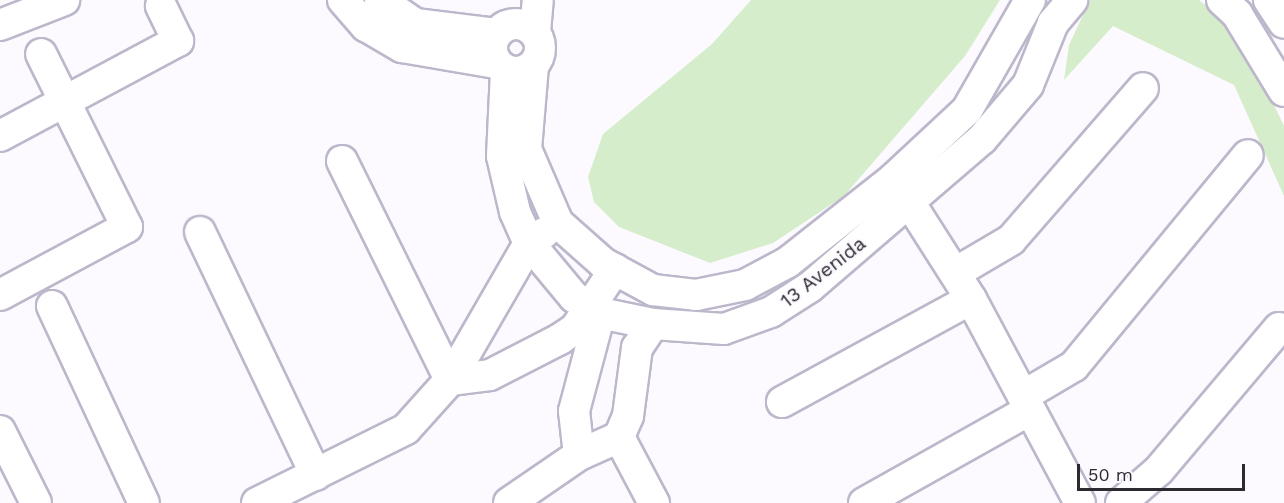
<!DOCTYPE html>
<html>
<head>
<meta charset="utf-8">
<style>
  body { margin:0 }
  #map { position:relative; width:1284px; height:503px; overflow:hidden; background:#fcfaff; font-family:"Work Sans",sans-serif }
  div>[style] { position:absolute }
  .green>* { inset:0; background:#d6edcc }
  .roads { filter:drop-shadow(2px 0 #bdb7cb) drop-shadow(-2px 0 #bdb7cb) drop-shadow(0 2px #bdb7cb) drop-shadow(0 -2px #bdb7cb) }
  .minor>* { height:30px; margin:-15px; padding:0 15px; transform-origin:15px; border-radius:15px; background:#fff }
  .minor>.ring { margin:-15px; padding:0; box-sizing:content-box; background:none; border:30px solid #fff; border-radius:50% }
  span { translate:-50% -50%; white-space:nowrap; text-align:center; line-height:1.15; -webkit-text-stroke:4.5px #fcfaff; paint-order:stroke }
  .street-label { font-size:20px; color:#2c2931 }
  .scale { position:absolute; left:1077px; top:464px; width:168px; height:27px; box-sizing:border-box; border:3px solid #2c2931; border-top:0; padding-left:8px; font-size:18px; line-height:21px; white-space:nowrap; color:#2c2931; -webkit-text-stroke:4px #fcfaff; paint-order:stroke }
</style>
</head>
<body>
<div id="map">
  <div class="green">
    <div style="clip-path:polygon(751px 0,1000px 0,965px 56px,844px 196px,773px 243px,710px 263px,619px 227px,594px 202px,588px 177px,603px 134px,712px 44px)"></div>
    <div style="clip-path:polygon(1090px 0,1199px 0,1239px 32px,1284px 126px,1284px 196px,1234px 85px,1113px 26px,1064px 80px,1069px 45px)"></div>
  </div>
  <div class="roads">
    <div class="minor">
      <div style="left:343px;top:0;width:35px;rotate:49deg"></div>
      <div style="left:366px;top:26px;width:42px;rotate:30.3deg"></div>
      <div style="left:402px;top:47px;width:95px;rotate:9.7deg"></div>
      <div style="left:380px;top:0;width:42px;rotate:34.4deg"></div>
      <div style="left:415px;top:24px;width:82px;rotate:7deg"></div>
      <div style="left:1222px;top:0;width:21px;rotate:43deg"></div>
      <div style="left:1237px;top:14px;width:90px;rotate:58.6deg"></div>
      <div style="left:1269px;top:0;width:27px;rotate:57deg"></div>
      <div class="ring" style="left:492px;top:24px;width:18px;height:18px"></div>
      <div style="left:0;top:25px;width:69px;rotate:-21.3deg"></div>
      <div style="left:535px;top:32px;width:32px;rotate:-85deg"></div>
      <div style="left:533px;top:66px;width:83px;rotate:94.8deg"></div>
      <div style="left:526px;top:149px;width:81px;rotate:66.6deg"></div>
      <div style="left:558px;top:223px;width:60px;rotate:41.6deg"></div>
      <div style="left:603px;top:263px;width:57px;rotate:28.4deg"></div>
      <div style="left:653px;top:290px;width:43px;rotate:6.6deg"></div>
      <div style="left:696px;top:295px;width:50px;rotate:-11.5deg"></div>
      <div style="left:745px;top:285px;width:49px;rotate:-28.1deg"></div>
      <div style="left:788px;top:262px;width:134px;rotate:-38.3deg"></div>
      <div style="left:893px;top:179px;width:101px;rotate:-43deg"></div>
      <div style="left:967px;top:110px;width:127px;rotate:-60.2deg"></div>
      <div style="left:506px;top:71px;width:85px;rotate:92.7deg"></div>
      <div style="left:502px;top:156px;width:57px;rotate:76.9deg"></div>
      <div style="left:515px;top:212px;width:34px;rotate:66deg"></div>
      <div style="left:529px;top:243px;width:70px;rotate:50.2deg"></div>
      <div style="left:574px;top:297px;width:31px;rotate:32deg"></div>
      <div style="left:600px;top:313px;width:54px;rotate:11.7deg"></div>
      <div style="left:653px;top:324px;width:71px;rotate:4deg"></div>
      <div style="left:724px;top:329px;width:50px;rotate:-19.9deg"></div>
      <div style="left:771px;top:312px;width:46px;rotate:-32.7deg"></div>
      <div style="left:810px;top:287px;width:227px;rotate:-40.7deg"></div>
      <div style="left:982px;top:139px;width:71px;rotate:-49.6deg"></div>
      <div style="left:1028px;top:85px;width:67px;rotate:-68deg"></div>
      <div style="left:1053px;top:23px;width:30px;rotate:-50deg"></div>
      <div style="left:0;top:136px;width:202px;rotate:-28.1deg"></div>
      <div style="left:178px;top:41px;width:39px;rotate:-116deg"></div>
      <div style="left:342px;top:161px;width:244px;rotate:63.7deg"></div>
      <div style="left:899px;top:186px;width:134px;rotate:57.5deg"></div>
      <div style="left:971px;top:299px;width:231px;rotate:61.9deg"></div>
      <div style="left:200px;top:232px;width:269px;rotate:64.5deg"></div>
      <div style="left:955px;top:273px;width:65px;rotate:-30.5deg"></div>
      <div style="left:1011px;top:240px;width:201px;rotate:-49deg"></div>
      <div style="left:0;top:295px;width:144px;rotate:-28.2deg"></div>
      <div style="left:127px;top:227px;width:193px;rotate:-116.4deg"></div>
      <div style="left:52px;top:306px;width:217px;rotate:65deg"></div>
      <div style="left:450px;top:380px;width:40px;rotate:-7.1deg"></div>
      <div style="left:490px;top:375px;width:79px;rotate:-27.2deg"></div>
      <div style="left:560px;top:339px;width:18px;rotate:-34deg"></div>
      <div style="left:575px;top:329px;width:72px;rotate:-56.3deg"></div>
      <div style="left:1023px;top:396px;width:59px;rotate:-30.5deg"></div>
      <div style="left:1074px;top:366px;width:273px;rotate:-50.5deg"></div>
      <div style="left:782px;top:402px;width:215px;rotate:-28.6deg"></div>
      <div style="left:0;top:431px;width:80px;rotate:63.4deg"></div>
      <div style="left:619px;top:437px;width:75px;rotate:62.1deg"></div>
      <div style="left:579px;top:455px;width:44px;rotate:-96.5deg"></div>
      <div style="left:574px;top:411px;width:101px;rotate:-75.1deg"></div>
      <div style="left:257px;top:503px;width:166px;rotate:-26.4deg"></div>
      <div style="left:406px;top:429px;width:66px;rotate:-48.1deg"></div>
      <div style="left:450px;top:380px;width:158px;rotate:-60deg"></div>
      <div style="left:529px;top:243px;width:18px;rotate:-34deg"></div>
      <div style="left:509px;top:503px;width:85px;rotate:-34.4deg"></div>
      <div style="left:579px;top:455px;width:44px;rotate:-24.2deg"></div>
      <div style="left:619px;top:437px;width:23px;rotate:-67deg"></div>
      <div style="left:628px;top:416px;width:69px;rotate:-82.5deg"></div>
      <div style="left:637px;top:348px;width:29px;rotate:-56deg"></div>
      <div style="left:864px;top:503px;width:190px;rotate:-29.3deg"></div>
      <div style="left:1121px;top:503px;width:50px;rotate:-41deg"></div>
      <div style="left:1159px;top:470px;width:186px;rotate:-49.8deg"></div>
    </div>
  </div>
  <div class="street-label">
    <span style="left:823px;top:272px;rotate:-38deg">13 Avenida</span>
  </div>
  <div class="scale">50 m</div>
</div>
</body>
</html>
